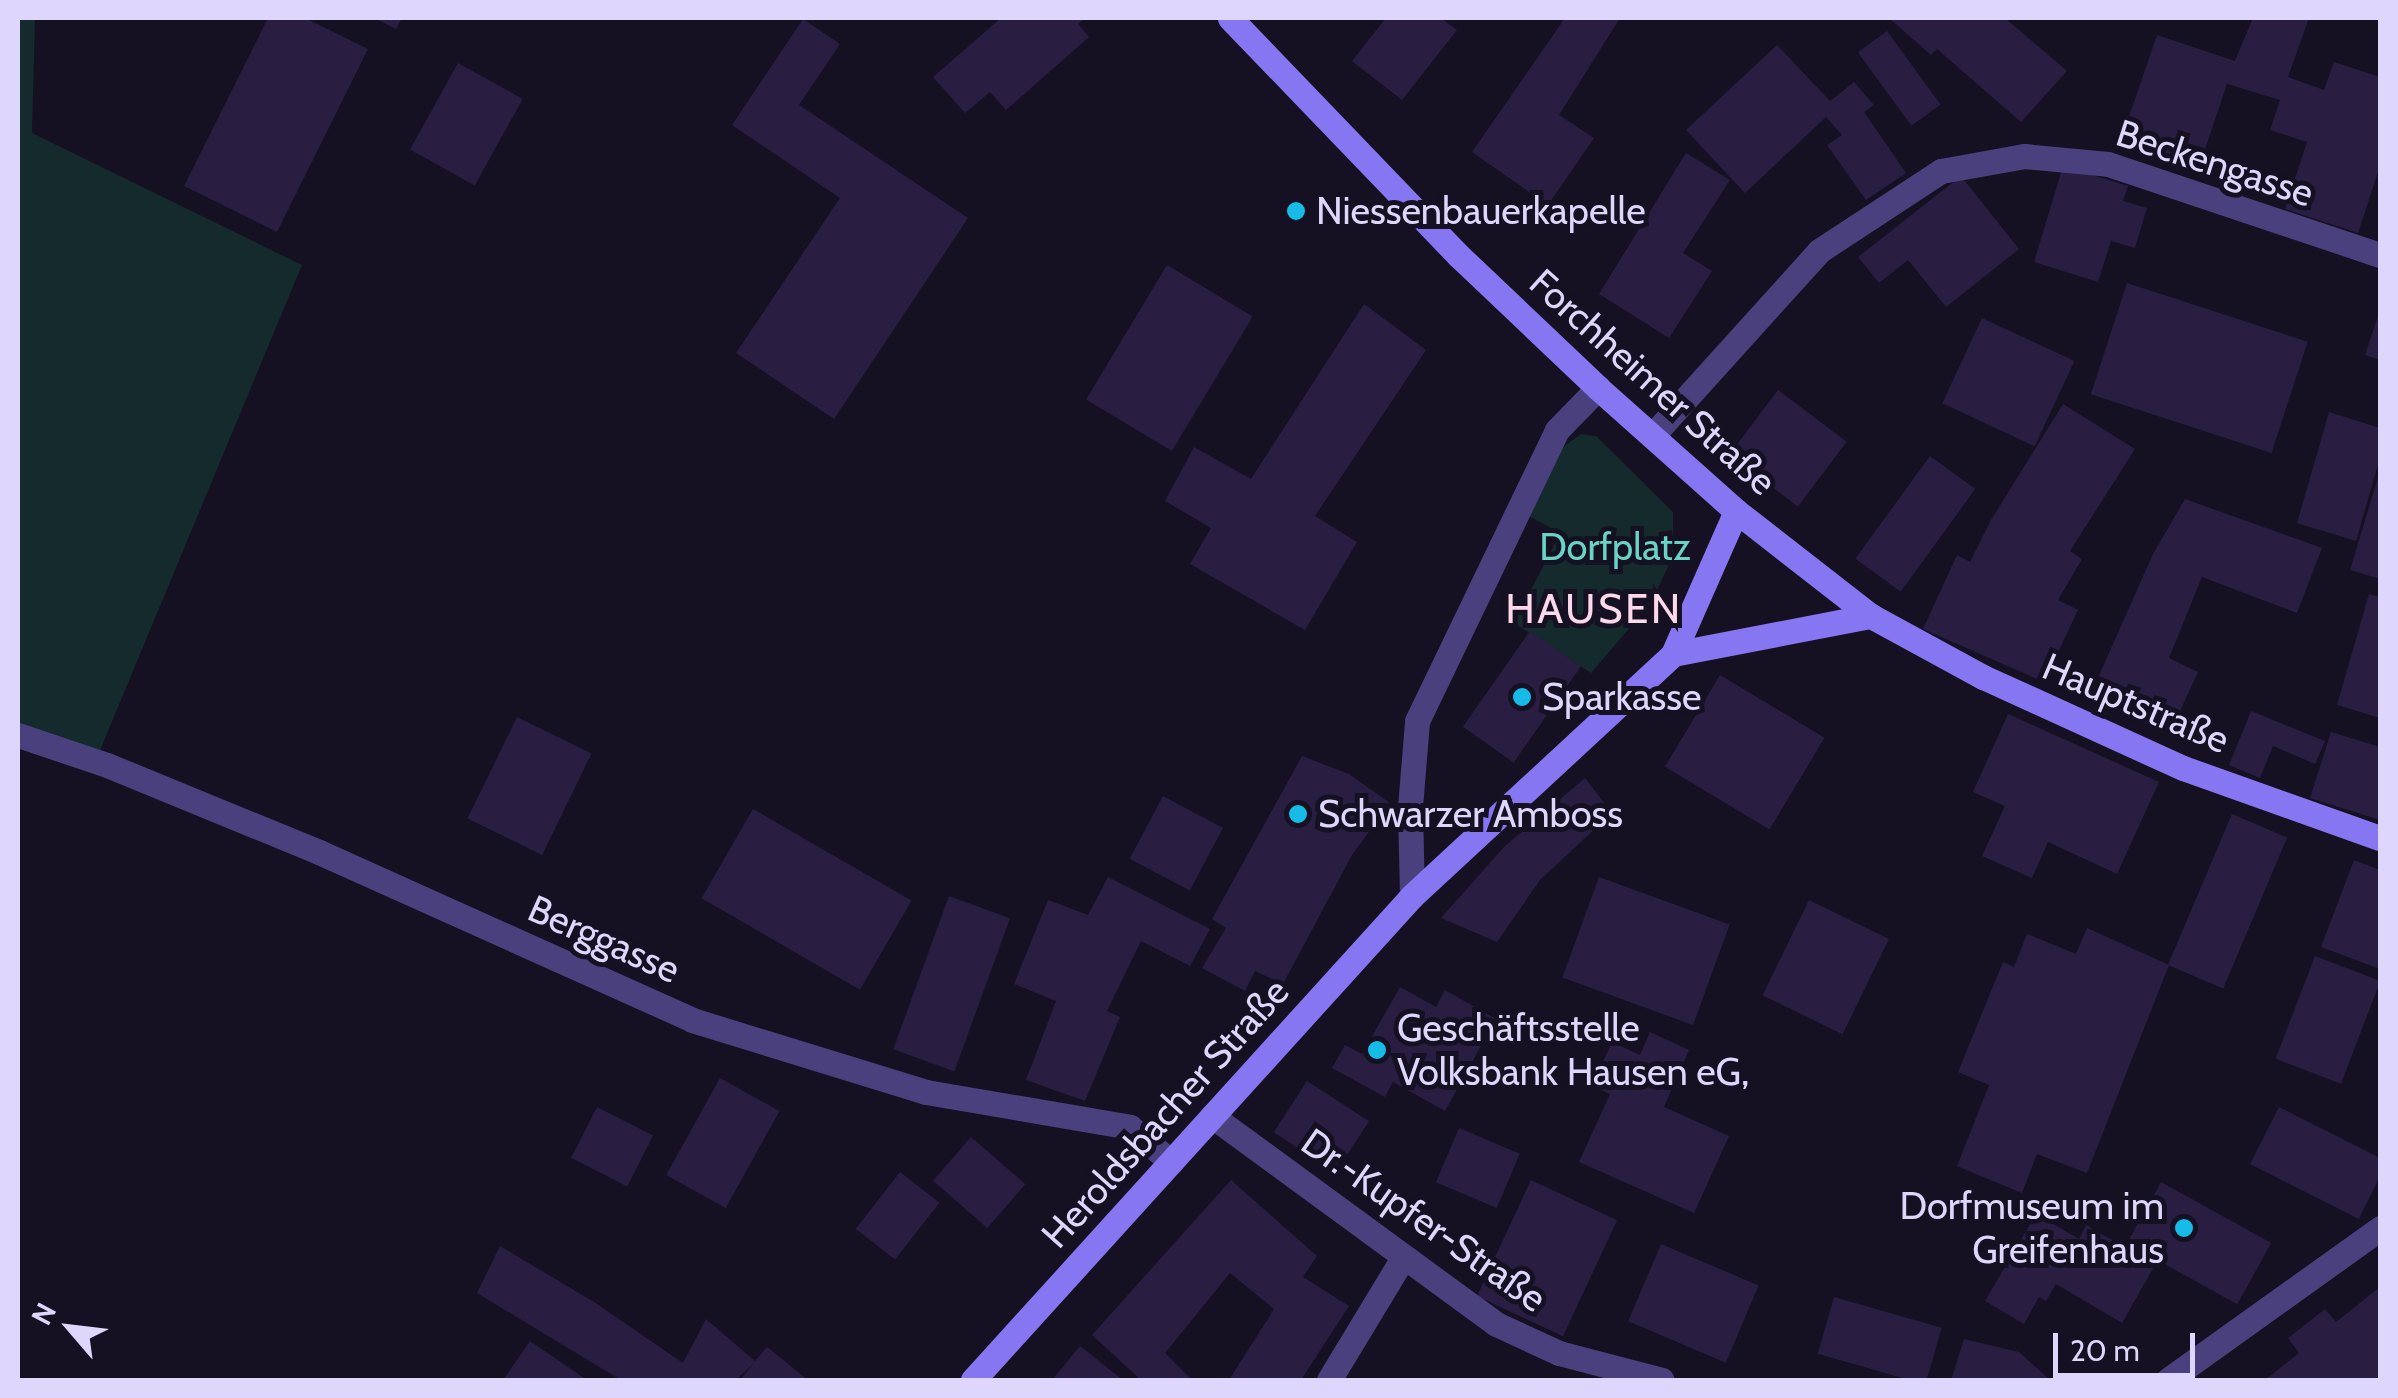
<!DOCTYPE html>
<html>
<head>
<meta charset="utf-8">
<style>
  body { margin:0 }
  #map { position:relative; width:2398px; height:1398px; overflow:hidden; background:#151022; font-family:Cabin,sans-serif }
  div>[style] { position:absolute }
  .green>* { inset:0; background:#142a2c }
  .building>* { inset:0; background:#291e42; transform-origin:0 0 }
  .street>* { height:25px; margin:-12.5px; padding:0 12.5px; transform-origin:12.5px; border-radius:12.5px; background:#49407d }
  .secondary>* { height:25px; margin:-12.5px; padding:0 12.5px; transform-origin:12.5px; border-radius:12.5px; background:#8776f2 }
  .dots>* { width:28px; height:28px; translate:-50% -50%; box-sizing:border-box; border:5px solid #151022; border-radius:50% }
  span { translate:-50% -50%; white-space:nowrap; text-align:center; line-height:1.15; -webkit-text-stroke:10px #151022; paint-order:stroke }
  .street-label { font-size:38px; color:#ded6fb }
  .poi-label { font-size:38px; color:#ded6fb }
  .left { translate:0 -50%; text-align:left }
  .right { translate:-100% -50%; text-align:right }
  .park-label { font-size:38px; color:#69d4c5 }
  .quarter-label { font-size:42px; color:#fbd8ea; letter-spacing:2.5px }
  .frame { position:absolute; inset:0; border:20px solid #ded6fb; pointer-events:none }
  .north { position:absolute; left:20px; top:1278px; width:100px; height:100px; -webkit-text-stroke:8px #151022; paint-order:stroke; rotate:298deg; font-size:28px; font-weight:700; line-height:40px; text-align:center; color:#ded6fb }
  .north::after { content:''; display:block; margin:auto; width:35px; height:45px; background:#ded6fb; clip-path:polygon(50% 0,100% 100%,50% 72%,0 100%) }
  .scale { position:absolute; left:2053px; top:1333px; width:142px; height:45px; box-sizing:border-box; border:5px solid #ded6fb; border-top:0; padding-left:12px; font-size:30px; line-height:35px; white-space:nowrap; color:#ded6fb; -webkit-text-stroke:8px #151022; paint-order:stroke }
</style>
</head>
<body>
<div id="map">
  <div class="green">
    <div style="clip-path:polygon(18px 18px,35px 18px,32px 133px,302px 265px,96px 760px,18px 741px)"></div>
    <div style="clip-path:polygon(1581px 434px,1596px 436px,1673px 512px,1673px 556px,1651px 603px,1591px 673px,1514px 623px,1560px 533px,1527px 515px,1563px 447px)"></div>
  </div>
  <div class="building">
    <div style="clip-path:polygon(268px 18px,305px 18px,368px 49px,277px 232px,184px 186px)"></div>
    <div style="clip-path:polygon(374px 18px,402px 18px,396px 29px)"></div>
    <div style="clip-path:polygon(1001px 18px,1085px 18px,1078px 24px,1089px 37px,1006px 110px,990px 92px,965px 113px,933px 77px)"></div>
    <div style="clip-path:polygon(1386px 18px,1441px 18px,1457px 30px,1402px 100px,1352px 61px)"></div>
    <div style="clip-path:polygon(1565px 18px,1620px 18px,1559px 115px,1594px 138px,1548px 205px,1472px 152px)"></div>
    <div style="clip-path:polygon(1889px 18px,2005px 18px,2067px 71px,2021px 122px,1937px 49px,1931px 55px)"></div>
    <div style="clip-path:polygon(2253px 18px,2309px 18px,2288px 77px,2324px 90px,2334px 62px,2380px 77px,2380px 166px,2358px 233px,2285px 209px,2307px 142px,2270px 130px,2280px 100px,2227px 84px,2198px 170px,2120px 143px,2157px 35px,2235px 61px)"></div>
    <div style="clip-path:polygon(803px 19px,840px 44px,799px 105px,968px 218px,834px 419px,736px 353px,840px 198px,732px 125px)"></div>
    <div style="left:1887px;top:31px;width:91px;height:36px;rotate:54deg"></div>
    <div style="clip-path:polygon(1777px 45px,1830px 101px,1854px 82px,1874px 105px,1864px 112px,1906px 173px,1866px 200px,1827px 145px,1842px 135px,1826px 117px,1745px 193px,1686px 130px)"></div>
    <div style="left:458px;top:63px;width:74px;height:99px;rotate:29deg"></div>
    <div style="clip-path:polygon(1686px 153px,1730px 180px,1683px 253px,1712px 271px,1669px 338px,1599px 294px)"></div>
    <div style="clip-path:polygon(2063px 166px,2128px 186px,2123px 201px,2147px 208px,2135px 248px,2111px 241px,2098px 282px,2034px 262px)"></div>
    <div style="clip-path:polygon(1961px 176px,2019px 249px,1946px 307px,1908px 260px,1879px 283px,1858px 257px)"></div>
    <div style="left:1167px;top:265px;width:100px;height:157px;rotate:31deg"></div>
    <div style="left:2127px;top:283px;width:190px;height:117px;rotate:18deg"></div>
    <div style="clip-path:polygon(1364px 304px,1426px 350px,1315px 516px,1357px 542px,1305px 630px,1190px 564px,1211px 528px,1165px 501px,1194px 447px,1251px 479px)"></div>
    <div style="clip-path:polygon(2380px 310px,2380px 360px,2365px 355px)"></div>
    <div style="left:1982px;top:318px;width:102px;height:94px;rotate:25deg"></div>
    <div style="left:1778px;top:390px;width:86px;height:81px;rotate:37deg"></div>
    <div style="clip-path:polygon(2063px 404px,2135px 449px,2070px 551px,2082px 559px,2058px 600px,2078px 610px,2044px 682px,1923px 629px,1957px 555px,1970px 562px,1991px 520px)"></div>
    <div style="clip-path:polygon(2329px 412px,2380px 428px,2380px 458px,2356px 541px,2297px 523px)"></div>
    <div style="left:1930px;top:456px;width:56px;height:127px;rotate:36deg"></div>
    <div style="clip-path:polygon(2380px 471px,2380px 579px,2350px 570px)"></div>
    <div style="clip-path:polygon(2185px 499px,2322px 548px,2297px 613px,2202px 577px,2169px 658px,2198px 672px,2169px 735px,2089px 698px,2153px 554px)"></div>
    <div style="clip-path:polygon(2369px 594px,2380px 597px,2380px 718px,2337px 705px)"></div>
    <div style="left:1530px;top:631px;width:62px;height:117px;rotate:35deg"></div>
    <div style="left:1720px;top:675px;width:122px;height:107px;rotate:31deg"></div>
    <div style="clip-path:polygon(2251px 711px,2325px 741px,2315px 764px,2273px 746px,2260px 778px,2229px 765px)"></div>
    <div style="clip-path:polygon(2008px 714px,2159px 782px,2117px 874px,2048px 842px,2032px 878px,1982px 856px,2005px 806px,1973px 792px)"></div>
    <div style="left:517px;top:717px;width:83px;height:113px;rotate:26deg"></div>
    <div style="clip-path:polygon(2331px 732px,2380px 747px,2380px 820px,2310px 798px)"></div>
    <div style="clip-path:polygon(1302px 756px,1349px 774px,1390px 803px,1352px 855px,1283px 984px,1255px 971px,1245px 991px,1202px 968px,1226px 928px,1212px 919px)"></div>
    <div style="clip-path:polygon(1585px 778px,1612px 813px,1540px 880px,1497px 942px,1441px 918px,1504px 847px)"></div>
    <div style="left:1163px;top:796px;width:68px;height:71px;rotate:28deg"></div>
    <div style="left:753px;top:809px;width:183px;height:103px;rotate:30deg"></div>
    <div style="left:2232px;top:814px;width:60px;height:164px;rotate:23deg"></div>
    <div style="clip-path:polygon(2354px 860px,2380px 870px,2380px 969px,2321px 947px)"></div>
    <div style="clip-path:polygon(1108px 877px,1210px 929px,1190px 966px,1141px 941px,1107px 1011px,1120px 1017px,1085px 1101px,1026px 1080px,1056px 1001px,1014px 984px,1048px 900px,1088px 915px)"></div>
    <div style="left:1599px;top:877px;width:139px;height:107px;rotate:20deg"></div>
    <div style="left:949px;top:896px;width:65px;height:163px;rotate:20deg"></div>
    <div style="left:1809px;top:900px;width:89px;height:106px;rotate:26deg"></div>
    <div style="clip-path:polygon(2087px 928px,2169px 965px,2087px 1173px,2037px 1154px,2022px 1193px,1957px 1166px,1989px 1085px,1958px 1072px,2003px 962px,2014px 967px,2027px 934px,2076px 954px)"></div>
    <div style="left:2315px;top:956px;width:70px;height:110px;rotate:21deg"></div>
    <div style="clip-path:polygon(1400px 987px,1436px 1007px,1445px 990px,1496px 1019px,1445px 1111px,1393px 1082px,1385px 1097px,1332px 1068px,1345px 1045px,1362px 1054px)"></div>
    <div style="clip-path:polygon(1650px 1032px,1689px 1050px,1664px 1107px,1729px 1136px,1694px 1213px,1579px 1162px,1610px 1094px,1592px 1086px,1612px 1042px,1640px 1055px)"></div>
    <div style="left:720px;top:1078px;width:68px;height:111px;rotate:29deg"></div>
    <div style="left:1307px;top:1081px;width:74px;height:61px;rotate:33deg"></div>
    <div style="left:597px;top:1107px;width:63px;height:57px;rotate:27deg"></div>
    <div style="clip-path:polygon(2279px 1107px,2380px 1158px,2380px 1176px,2359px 1219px,2250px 1164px)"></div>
    <div style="left:1459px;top:1128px;width:66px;height:59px;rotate:23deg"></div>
    <div style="left:971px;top:1137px;width:72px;height:58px;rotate:41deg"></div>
    <div style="left:900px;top:1172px;width:50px;height:72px;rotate:38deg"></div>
    <div style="clip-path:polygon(1231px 1180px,1317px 1256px,1303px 1277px,1349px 1306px,1301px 1380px,1229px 1380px,1274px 1309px,1230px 1273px,1165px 1353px,1192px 1380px,1141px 1380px,1092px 1335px)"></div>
    <div style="left:1531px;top:1180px;width:95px;height:128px;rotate:25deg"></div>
    <div style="left:2161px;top:1182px;width:126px;height:70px;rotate:29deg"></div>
    <div style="clip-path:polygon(2036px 1214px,2079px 1239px,2086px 1225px,2155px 1265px,2122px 1323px,2056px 1284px,2046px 1301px,2039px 1297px,2024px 1324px,1985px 1301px)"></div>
    <div style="left:1661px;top:1244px;width:106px;height:84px;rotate:23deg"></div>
    <div style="clip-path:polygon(500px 1246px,594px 1302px,683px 1363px,706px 1319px,755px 1361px,767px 1347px,808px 1380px,740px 1380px,753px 1364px,736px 1380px,621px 1380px,477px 1293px)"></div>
    <div style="clip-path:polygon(2380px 1287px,2380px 1380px,2265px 1380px,2299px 1353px,2288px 1338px,2325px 1309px,2336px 1322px)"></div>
    <div style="left:1834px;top:1297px;width:112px;height:59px;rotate:16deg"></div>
    <div style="clip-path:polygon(1964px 1339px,2019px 1352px,2050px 1380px,1951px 1380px)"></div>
    <div style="clip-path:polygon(530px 1341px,587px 1380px,503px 1380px)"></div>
    <div style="clip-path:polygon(1080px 1346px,1123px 1380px,1052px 1380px)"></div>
  </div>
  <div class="street">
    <div style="left:1652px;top:436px;width:249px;rotate:-47.9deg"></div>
    <div style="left:1819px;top:251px;width:146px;rotate:-33.3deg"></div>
    <div style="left:1941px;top:171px;width:84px;rotate:-10.2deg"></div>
    <div style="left:2024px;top:156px;width:84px;rotate:5.4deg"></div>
    <div style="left:2108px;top:164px;width:287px;rotate:18.5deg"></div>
    <div style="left:18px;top:735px;width:94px;rotate:18.6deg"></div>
    <div style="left:107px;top:765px;width:229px;rotate:22.3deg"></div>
    <div style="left:319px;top:852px;width:409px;rotate:24.2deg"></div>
    <div style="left:692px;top:1020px;width:245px;rotate:17.1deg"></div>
    <div style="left:926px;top:1092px;width:207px;rotate:9.7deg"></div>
    <div style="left:1130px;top:1127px;width:54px;rotate:40.5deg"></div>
    <div style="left:1412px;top:896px;width:89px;rotate:-91.3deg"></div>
    <div style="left:1410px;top:807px;width:86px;rotate:-85.3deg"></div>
    <div style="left:1417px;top:721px;width:323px;rotate:-64.3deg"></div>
    <div style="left:1557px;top:430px;width:59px;rotate:-45.7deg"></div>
    <div style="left:1212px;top:1116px;width:352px;rotate:36.2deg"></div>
    <div style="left:1496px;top:1324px;width:69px;rotate:24.7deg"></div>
    <div style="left:1559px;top:1353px;width:106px;rotate:14.7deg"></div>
    <div style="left:1329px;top:1380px;width:143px;rotate:-58.8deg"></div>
    <div style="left:2168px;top:1380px;width:261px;rotate:-35.6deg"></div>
  </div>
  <div class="secondary">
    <div style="left:1230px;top:18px;width:329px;rotate:46.1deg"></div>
    <div style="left:1458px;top:255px;width:193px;rotate:43.5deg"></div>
    <div style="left:1598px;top:388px;width:185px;rotate:41.7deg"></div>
    <div style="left:1736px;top:511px;width:171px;rotate:37.9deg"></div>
    <div style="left:1871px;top:616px;width:128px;rotate:28.6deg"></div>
    <div style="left:1983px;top:677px;width:220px;rotate:24.5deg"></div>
    <div style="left:2183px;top:768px;width:209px;rotate:19.6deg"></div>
    <div style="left:1673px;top:654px;width:202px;rotate:-10.9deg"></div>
    <div style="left:973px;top:1380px;width:653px;rotate:-47.79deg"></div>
    <div style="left:1412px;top:896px;width:356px;rotate:-42.8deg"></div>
    <div style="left:1673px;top:654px;width:156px;rotate:-66.2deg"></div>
  </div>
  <div class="dots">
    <div style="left:1296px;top:211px;background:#16bbe7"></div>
    <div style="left:1522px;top:697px;background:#16bbe7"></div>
    <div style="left:1298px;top:814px;background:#16bbe7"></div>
    <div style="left:1377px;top:1050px;background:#16bbe7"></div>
    <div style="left:2184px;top:1228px;background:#16bbe7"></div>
  </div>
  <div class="street-label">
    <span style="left:2215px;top:163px;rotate:18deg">Beckengasse</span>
    <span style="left:1653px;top:382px;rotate:42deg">Forchheimer Straße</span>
    <span style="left:2136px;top:703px;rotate:23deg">Hauptstraße</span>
    <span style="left:604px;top:939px;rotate:24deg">Berggasse</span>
    <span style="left:1165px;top:1113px;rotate:-48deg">Heroldsbacher Straße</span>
    <span style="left:1424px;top:1220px;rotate:35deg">Dr.-Kupfer-Straße</span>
  </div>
  <div class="poi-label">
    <span class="left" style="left:1316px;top:211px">Niessenbauerkapelle</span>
    <span class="left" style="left:1542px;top:697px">Sparkasse</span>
    <span class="left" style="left:1318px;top:814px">Schwarzer Amboss</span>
    <span class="left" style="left:1397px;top:1050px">Geschäftsstelle<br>Volksbank Hausen eG,</span>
    <span class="right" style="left:2164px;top:1228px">Dorfmuseum im<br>Greifenhaus</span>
  </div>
  <div class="park-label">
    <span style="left:1615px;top:547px">Dorfplatz</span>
  </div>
  <div class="quarter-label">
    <span style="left:1594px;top:608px">HAUSEN</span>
  </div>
  <div class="frame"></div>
  <div class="north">N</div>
  <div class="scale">20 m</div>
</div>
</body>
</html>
